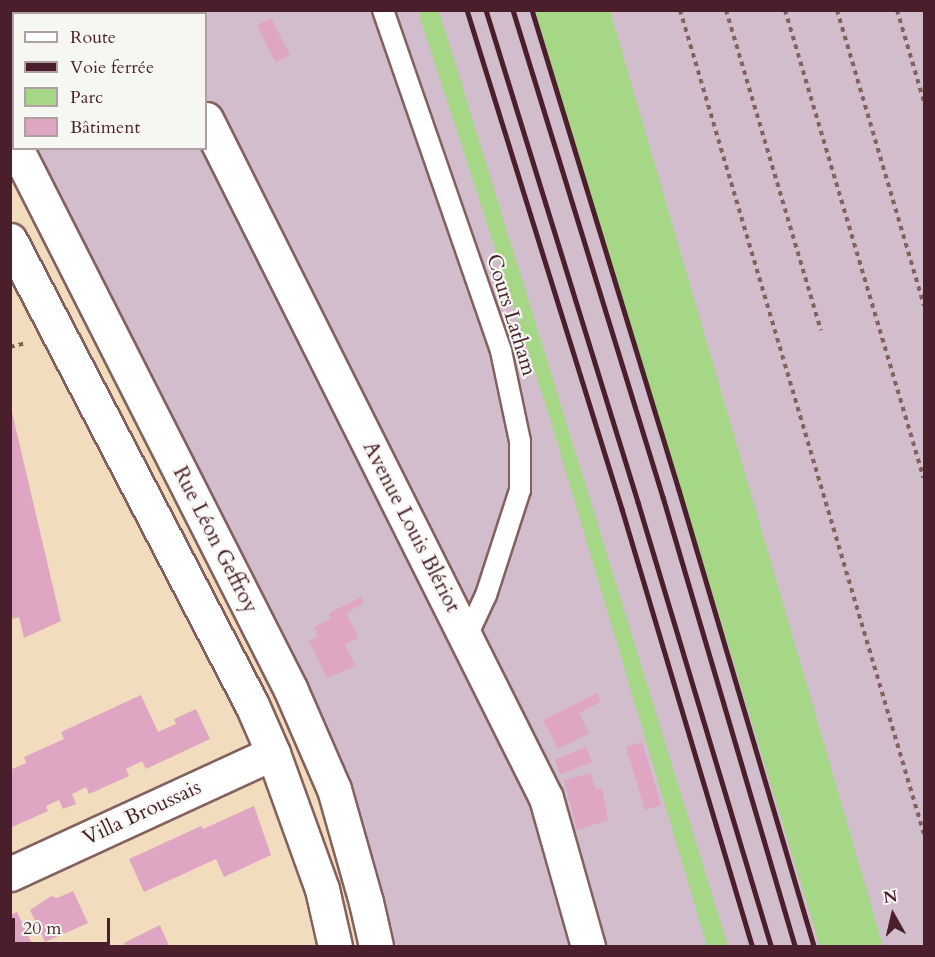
<!DOCTYPE html>
<html>
<head>
<meta charset="utf-8">
<style>
  body { margin:0 }
  #map { position:relative; width:935px; height:957px; overflow:hidden; background:#f1dcbe; font-family:Cardo,serif }
  div>[style] { position:absolute }
  .industrial>* { inset:0; background:#d1bdcb }
  .green>* { inset:0; background:#a5d786 }
  .building>* { inset:0; background:#dfa6c4; transform-origin:0 0 }
  .path>* { height:4px; margin-top:-2px; transform-origin:0; background:repeating-linear-gradient(90deg,#84615e 0 4.5px,transparent 0 9px) }
  .roads { filter:drop-shadow(2px 0 #84615e) drop-shadow(-2px 0 #84615e) drop-shadow(0 2px #84615e) drop-shadow(0 -2px #84615e) }
  .lane>* { height:20px; margin:-10px; padding:0 10px; transform-origin:10px; border-radius:10px; background:#fff }
  .street>* { height:33px; margin:-16.5px; padding:0 16.5px; transform-origin:16.5px; border-radius:16.5px; background:#fff }
  .secondary>* { height:33px; margin:-16.5px; padding:0 16.5px; transform-origin:16.5px; border-radius:16.5px; background:#fff }
  .rail>* { height:4.5px; margin:-2.25px; padding:0 2.25px; transform-origin:2.25px; border-radius:2.25px; background:#4a1f2b }
  span { translate:-50% -50%; white-space:nowrap; text-align:center; line-height:1.15; -webkit-text-stroke:4.5px #f6f6f2; paint-order:stroke }
  .street-label { font-size:21px; color:#4a1f2b }
  .frame { position:absolute; inset:0; border:12px solid #4a1f2b; pointer-events:none }
  .legend { position:absolute; left:12px; top:12px; width:195px; height:138px; box-sizing:border-box; background:#f6f6f2; border:2px solid #b1a0a2; margin:0; padding:8px 10px; list-style:none; font-size:18px; color:#4a1f2b }
  .legend li { display:flex; align-items:center; gap:12px; height:30px }
  .legend b { width:30px; border:2px solid #b1a0a2 }
  .north { position:absolute; left:863px; top:885px; width:60px; height:60px; -webkit-text-stroke:4px #f6f6f2; paint-order:stroke; rotate:352deg; font-size:16px; font-weight:700; line-height:24px; text-align:center; color:#4a1f2b }
  .north::after { content:''; display:block; margin:auto; width:21px; height:27px; background:#4a1f2b; clip-path:polygon(50% 0,100% 100%,50% 72%,0 100%) }
  .scale { position:absolute; left:12px; top:918px; width:98px; height:27px; box-sizing:border-box; border:3px solid #4a1f2b; border-top:0; padding-left:8px; font-size:18px; line-height:21px; white-space:nowrap; color:#4a1f2b; -webkit-text-stroke:4px #f6f6f2; paint-order:stroke }
</style>
</head>
<body>
<div id="map">
  <div class="industrial">
    <div style="clip-path:polygon(11px 11px,924px 11px,924px 946px,376px 946px,334px 789px,17px 149px,206px 148px,206px 14px,14px 14px,13px 142px,11px 136px)"></div>
  </div>
  <div class="green">
    <div style="clip-path:polygon(418px 11px,439px 11px,728px 946px,707px 946px,549px 415px)"></div>
    <div style="clip-path:polygon(535px 11px,610px 11px,883px 946px,820px 946px)"></div>
  </div>
  <div class="building">
    <div style="left:52px;top:10px;width:58px;height:4px"></div>
    <div style="left:271px;top:18px;width:42px;height:16px;rotate:63deg"></div>
    <div style="clip-path:polygon(11px 408px,61px 621px,24px 638px,19px 617px,13px 619px,10px 607px)"></div>
    <div style="clip-path:polygon(361px 597px,364px 603px,346px 613px,359px 638px,345px 645px,356px 666px,327px 678px,309px 641px,318px 636px,314px 627px,331px 619px,329px 613px)"></div>
    <div style="clip-path:polygon(597px 693px,601px 702px,579px 713px,589px 733px,558px 749px,543px 720px)"></div>
    <div style="clip-path:polygon(141px 695px,158px 732px,176px 724px,174px 719px,196px 709px,210px 739px,146px 769px,142px 761px,126px 769px,129px 776px,89px 794px,86px 787px,72px 794px,76px 804px,63px 809px,59px 800px,46px 806px,48px 811px,10px 828px,10px 770px,26px 763px,24px 757px,64px 739px,61px 732px)"></div>
    <div style="left:642px;top:742px;width:66px;height:17px;rotate:73deg"></div>
    <div style="left:586px;top:747px;width:16px;height:34px;rotate:68deg"></div>
    <div style="clip-path:polygon(591px 773px,596px 790px,602px 788px,608px 820px,577px 830px,564px 780px)"></div>
    <div style="clip-path:polygon(254px 806px,271px 855px,224px 877px,216px 859px,144px 892px,129px 859px,201px 826px,203px 829px)"></div>
    <div style="clip-path:polygon(73px 891px,88px 923px,45px 942px,30px 910px,51px 896px,57px 898px)"></div>
    <div style="clip-path:polygon(17px 912px,33px 946px,10px 946px,10px 915px)"></div>
    <div style="clip-path:polygon(160px 925px,169px 946px,126px 946px,124px 943px)"></div>
  </div>
  <div class="path">
    <div style="left:680px;top:10px;width:859px;rotate:73.51deg"></div>
    <div style="left:726px;top:10px;width:334px;rotate:73.5deg"></div>
    <div style="left:785px;top:10px;width:488px;rotate:73.5deg"></div>
    <div style="left:837px;top:10px;width:308px;rotate:73.6deg"></div>
    <div style="left:897px;top:10px;width:96px;rotate:73.6deg"></div>
    <div style="left:10px;top:347px;width:16px;rotate:-14deg"></div>
  </div>
  <div class="roads">
    <div class="lane">
      <div style="left:383px;top:10px;width:361px;rotate:70.9deg"></div>
      <div style="left:501px;top:351px;width:92px;rotate:78.1deg"></div>
      <div style="left:520px;top:441px;width:49px;rotate:90deg"></div>
      <div style="left:520px;top:490px;width:110px;rotate:107.9deg"></div>
      <div style="left:486px;top:595px;width:47px;rotate:114.9deg"></div>
    </div>
    <div class="street">
      <div style="left:151px;top:10px;width:4px;rotate:63deg"></div>
      <div style="left:206px;top:119px;width:759px;rotate:63.4deg"></div>
      <div style="left:546px;top:798px;width:154px;rotate:74.2deg"></div>
      <div style="left:10px;top:874px;width:289px;rotate:-24.7deg"></div>
    </div>
    <div class="secondary">
      <div style="left:16px;top:148px;width:606px;rotate:63.1deg"></div>
      <div style="left:290px;top:688px;width:110px;rotate:66.5deg"></div>
      <div style="left:334px;top:789px;width:117px;rotate:74.2deg"></div>
      <div style="left:366px;top:902px;width:45px;rotate:77.2deg"></div>
      <div style="left:10px;top:240px;width:524px;rotate:62.51deg"></div>
      <div style="left:252px;top:705px;width:52px;rotate:66.4deg"></div>
      <div style="left:273px;top:753px;width:145px;rotate:70.2deg"></div>
      <div style="left:322px;top:889px;width:58px;rotate:77.2deg"></div>
    </div>
  </div>
  <div class="rail">
    <div style="left:467px;top:10px;width:523px;rotate:72.74deg"></div>
    <div style="left:622px;top:509px;width:456px;rotate:73.4deg"></div>
    <div style="left:486px;top:10px;width:515px;rotate:72.83deg"></div>
    <div style="left:638px;top:502px;width:463px;rotate:73.3deg"></div>
    <div style="left:513px;top:10px;width:510px;rotate:72.88deg"></div>
    <div style="left:663px;top:497px;width:468px;rotate:73.6deg"></div>
    <div style="left:532px;top:10px;width:502px;rotate:72.97deg"></div>
    <div style="left:679px;top:490px;width:476px;rotate:73.5deg"></div>
  </div>
  <div class="street-label">
    <span style="left:511px;top:315px;rotate:73deg">Cours Latham</span>
    <span style="left:411px;top:527px;rotate:63deg">Avenue Louis Blériot</span>
    <span style="left:215px;top:540px;rotate:63deg">Rue Léon Geffroy</span>
    <span style="left:142px;top:813px;rotate:-25deg">Villa Broussais</span>
  </div>
  <div class="frame"></div>
  <ul class="legend">
  <li><b style="height:8px;background:#fff"></b>Route</li>
  <li><b style="height:8px;background:#4a1f2b"></b>Voie ferrée</li>
  <li><b style="height:16px;background:#a5d786"></b>Parc</li>
  <li><b style="height:16px;background:#dfa6c4"></b>Bâtiment</li>
  </ul>
  <div class="north">N</div>
  <div class="scale">20 m</div>
</div>
</body>
</html>
